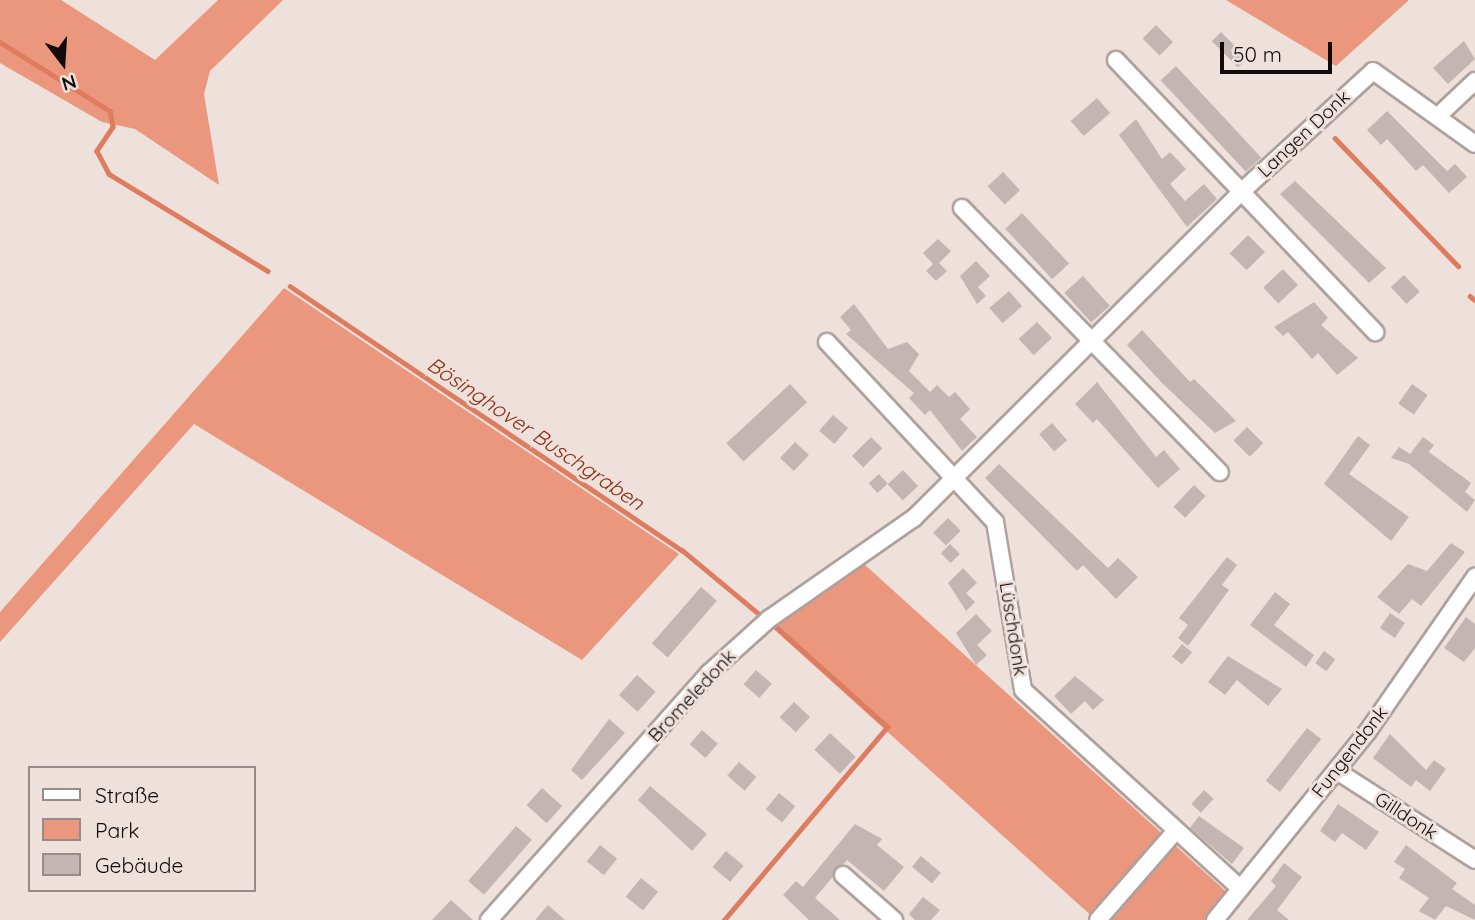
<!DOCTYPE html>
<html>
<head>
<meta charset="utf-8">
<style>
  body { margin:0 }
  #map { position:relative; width:1475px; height:920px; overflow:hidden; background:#eee0db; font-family:Quicksand,sans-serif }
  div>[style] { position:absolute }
  .green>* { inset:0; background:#eb977e }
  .stream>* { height:4.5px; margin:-2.25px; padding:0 2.25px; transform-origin:2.25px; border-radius:2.25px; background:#de7c5f }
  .building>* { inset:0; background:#c3b6b2; transform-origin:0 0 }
  .roads { filter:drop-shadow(2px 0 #aea19d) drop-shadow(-2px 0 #aea19d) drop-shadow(0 2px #aea19d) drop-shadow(0 -2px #aea19d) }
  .street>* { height:16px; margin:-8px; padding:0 8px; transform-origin:8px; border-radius:8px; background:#fff }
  span { translate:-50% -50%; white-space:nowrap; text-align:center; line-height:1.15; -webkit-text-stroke:6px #eee0db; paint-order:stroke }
  .street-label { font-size:19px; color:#110c0b }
  .water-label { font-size:21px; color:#8a3114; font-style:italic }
  .legend { position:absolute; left:28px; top:766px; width:228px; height:126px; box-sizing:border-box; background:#eee0db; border:2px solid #968b88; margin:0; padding:9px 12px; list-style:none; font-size:21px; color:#110c0b }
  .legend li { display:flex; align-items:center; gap:14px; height:35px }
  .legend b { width:35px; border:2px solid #968b88 }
  .north { position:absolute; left:28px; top:28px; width:70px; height:70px; -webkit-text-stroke:5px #eee0db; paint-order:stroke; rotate:163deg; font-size:19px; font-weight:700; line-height:28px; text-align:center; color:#110c0b }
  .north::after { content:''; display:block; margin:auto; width:24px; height:32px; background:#110c0b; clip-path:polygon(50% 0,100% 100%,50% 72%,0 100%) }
  .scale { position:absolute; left:1220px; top:42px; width:112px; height:32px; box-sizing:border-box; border:4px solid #110c0b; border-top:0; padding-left:9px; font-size:21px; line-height:24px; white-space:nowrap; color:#110c0b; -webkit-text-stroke:5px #eee0db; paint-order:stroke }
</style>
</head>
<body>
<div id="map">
  <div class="green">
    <div style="clip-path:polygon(0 0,61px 0,155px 60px,218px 0,283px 0,210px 71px,204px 94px,219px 185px,135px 129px,102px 122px,0 63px)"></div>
    <div style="clip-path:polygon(1226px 0,1409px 0,1336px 66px)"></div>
    <div style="clip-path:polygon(284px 288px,679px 554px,582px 660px,194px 424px,0 642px,0 612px)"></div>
    <div style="clip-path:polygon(864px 564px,1230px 895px,1209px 920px,1096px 920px,768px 624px)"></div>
  </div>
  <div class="stream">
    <div style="left:0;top:42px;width:130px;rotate:32.1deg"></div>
    <div style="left:110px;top:111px;width:16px;rotate:79deg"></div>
    <div style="left:113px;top:127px;width:29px;rotate:124deg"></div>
    <div style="left:97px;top:151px;width:26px;rotate:62deg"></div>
    <div style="left:109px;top:174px;width:186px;rotate:31.4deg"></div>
    <div style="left:1335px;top:138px;width:178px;rotate:46.1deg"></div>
    <div style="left:290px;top:286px;width:473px;rotate:34deg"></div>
    <div style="left:682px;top:550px;width:100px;rotate:39.7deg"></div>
    <div style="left:1470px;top:296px;width:6px;rotate:39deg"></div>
    <div style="left:724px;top:920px;width:253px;rotate:-49.8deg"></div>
    <div style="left:887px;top:727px;width:157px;rotate:-138.1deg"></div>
  </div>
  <div class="building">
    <div style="left:1156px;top:25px;width:24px;height:19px;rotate:45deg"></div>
    <div style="left:1221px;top:32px;width:37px;height:13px;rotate:45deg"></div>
    <div style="clip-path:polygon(1464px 41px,1475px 59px,1448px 84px,1433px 68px)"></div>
    <div style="left:1176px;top:66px;width:125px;height:21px;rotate:47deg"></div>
    <div style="left:1097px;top:98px;width:20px;height:35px;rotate:49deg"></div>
    <div style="clip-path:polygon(1387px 111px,1447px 171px,1455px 164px,1467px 177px,1449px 193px,1423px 165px,1416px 171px,1387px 139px,1381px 145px,1367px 130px)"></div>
    <div style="clip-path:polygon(1136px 119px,1162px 159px,1170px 152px,1186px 169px,1170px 184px,1185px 201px,1204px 184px,1217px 199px,1187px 227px,1119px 135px)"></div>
    <div style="left:1003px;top:172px;width:25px;height:21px;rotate:47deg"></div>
    <div style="clip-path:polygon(1295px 181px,1386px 268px,1369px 283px,1280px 194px)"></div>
    <div style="left:1022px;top:213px;width:69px;height:23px;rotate:47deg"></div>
    <div style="left:1248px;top:235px;width:24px;height:26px;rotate:45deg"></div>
    <div style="clip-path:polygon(938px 239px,951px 251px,939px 263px,947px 271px,936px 281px,926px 271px,933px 264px,923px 253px)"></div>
    <div style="clip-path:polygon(976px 261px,990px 276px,978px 287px,986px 296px,977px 304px,960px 276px)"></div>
    <div style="left:1283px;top:269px;width:22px;height:27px;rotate:47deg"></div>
    <div style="left:1404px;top:275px;width:23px;height:18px;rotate:47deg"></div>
    <div style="left:1083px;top:276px;width:40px;height:25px;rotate:48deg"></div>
    <div style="left:1009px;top:291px;width:20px;height:26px;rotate:49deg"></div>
    <div style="clip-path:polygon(1314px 302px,1328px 318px,1321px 325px,1358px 358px,1337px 375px,1318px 353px,1312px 359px,1288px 332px,1283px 336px,1274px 327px)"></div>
    <div style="clip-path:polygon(854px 304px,888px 349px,907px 342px,919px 354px,909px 371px,930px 392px,937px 385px,949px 397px,955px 392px,970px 409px,960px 419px,977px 437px,962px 451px,930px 410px,925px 415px,909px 398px,914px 393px,846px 334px,851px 330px,840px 317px)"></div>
    <div style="left:1037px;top:322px;width:22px;height:25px;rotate:47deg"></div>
    <div style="clip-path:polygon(1142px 330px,1190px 382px,1194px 379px,1236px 421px,1215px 433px,1162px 383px,1127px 345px)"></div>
    <div style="clip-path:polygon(1097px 382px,1156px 457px,1164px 450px,1180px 469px,1158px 488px,1097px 419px,1093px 423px,1075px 404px)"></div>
    <div style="left:790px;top:384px;width:25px;height:87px;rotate:47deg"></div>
    <div style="left:1412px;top:384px;width:19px;height:24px;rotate:35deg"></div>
    <div style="left:833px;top:415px;width:20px;height:21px;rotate:41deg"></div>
    <div style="left:1052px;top:423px;width:23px;height:17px;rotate:49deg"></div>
    <div style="left:1247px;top:427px;width:23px;height:19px;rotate:45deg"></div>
    <div style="clip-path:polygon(1358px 436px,1370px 445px,1349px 474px,1409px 517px,1391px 541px,1324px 484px)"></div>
    <div style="left:871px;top:437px;width:16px;height:27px;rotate:45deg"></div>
    <div style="clip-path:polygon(1423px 437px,1434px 445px,1429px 452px,1471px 483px,1465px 492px,1475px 500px,1467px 512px,1409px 464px,1391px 458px,1399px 447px,1410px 454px)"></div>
    <div style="left:795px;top:442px;width:19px;height:22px;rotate:43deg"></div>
    <div style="clip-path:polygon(999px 464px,1108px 568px,1118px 558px,1138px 577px,1116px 599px,1083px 565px,1077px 571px,985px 478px)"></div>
    <div style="left:903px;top:470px;width:22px;height:21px;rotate:47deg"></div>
    <div style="left:879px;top:474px;width:13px;height:14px;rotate:48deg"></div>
    <div style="left:1194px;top:485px;width:16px;height:30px;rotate:43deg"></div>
    <div style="left:948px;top:518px;width:18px;height:21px;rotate:45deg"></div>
    <div style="clip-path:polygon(1451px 543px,1465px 552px,1421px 606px,1412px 599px,1399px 614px,1377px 597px,1408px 564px,1427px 571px)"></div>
    <div style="left:950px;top:544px;width:14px;height:13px;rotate:45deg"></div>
    <div style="clip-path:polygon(1227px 557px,1237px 565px,1222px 585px,1229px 590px,1188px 646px,1178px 638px,1188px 625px,1179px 618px)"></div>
    <div style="clip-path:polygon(963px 568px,977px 583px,966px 593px,975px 602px,966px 611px,948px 583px)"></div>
    <div style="left:701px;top:587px;width:21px;height:75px;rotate:41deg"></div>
    <div style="clip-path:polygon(1275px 592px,1290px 604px,1274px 625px,1314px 655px,1306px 667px,1250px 625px)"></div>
    <div style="left:1390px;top:613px;width:18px;height:18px;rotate:34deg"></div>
    <div style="clip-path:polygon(976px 614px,992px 631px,977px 645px,987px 655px,976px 665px,956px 633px)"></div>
    <div style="clip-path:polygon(1466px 617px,1475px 624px,1475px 648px,1464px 662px,1444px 648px)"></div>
    <div style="left:1182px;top:644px;width:13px;height:16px;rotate:39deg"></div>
    <div style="left:1324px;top:651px;width:14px;height:15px;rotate:36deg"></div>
    <div style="clip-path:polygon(1228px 656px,1282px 689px,1268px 706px,1237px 680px,1225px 695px,1208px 682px)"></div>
    <div style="left:756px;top:670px;width:21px;height:19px;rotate:41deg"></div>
    <div style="left:637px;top:675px;width:25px;height:27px;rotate:42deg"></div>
    <div style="clip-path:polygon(1075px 676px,1104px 700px,1093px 710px,1085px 701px,1071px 714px,1054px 696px)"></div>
    <div style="left:794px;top:702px;width:22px;height:21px;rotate:43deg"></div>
    <div style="clip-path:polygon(609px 719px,625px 733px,582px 780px,571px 770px)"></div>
    <div style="left:1307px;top:728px;width:18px;height:67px;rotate:38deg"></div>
    <div style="left:702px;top:730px;width:21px;height:19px;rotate:41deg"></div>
    <div style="left:830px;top:733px;width:35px;height:23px;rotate:43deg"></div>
    <div style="clip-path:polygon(1390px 734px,1426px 770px,1434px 760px,1446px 769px,1430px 791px,1416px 780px,1411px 787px,1373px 758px)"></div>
    <div style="left:739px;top:762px;width:23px;height:18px;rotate:41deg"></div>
    <div style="clip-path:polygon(650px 786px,707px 834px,692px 851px,638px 800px)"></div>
    <div style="left:542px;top:788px;width:27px;height:23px;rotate:42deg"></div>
    <div style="left:1204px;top:790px;width:13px;height:19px;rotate:42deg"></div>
    <div style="left:779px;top:793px;width:21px;height:21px;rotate:39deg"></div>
    <div style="clip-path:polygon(1338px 804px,1379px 832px,1366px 850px,1342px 833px,1335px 842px,1320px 831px)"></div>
    <div style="clip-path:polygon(1199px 816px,1244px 848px,1232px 864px,1190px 828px)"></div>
    <div style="clip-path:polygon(855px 824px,882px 839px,877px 845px,904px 867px,884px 891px,847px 860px,815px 898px,840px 920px,809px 920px,783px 895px,796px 881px,803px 887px)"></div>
    <div style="left:516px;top:826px;width:21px;height:73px;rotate:41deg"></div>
    <div style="left:600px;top:845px;width:22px;height:21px;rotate:39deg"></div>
    <div style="clip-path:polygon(1406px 845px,1457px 883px,1452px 889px,1475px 905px,1475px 920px,1446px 906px,1435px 920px,1419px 911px,1429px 898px,1399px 878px,1405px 869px,1394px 862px)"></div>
    <div style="left:726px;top:851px;width:23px;height:21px;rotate:40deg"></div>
    <div style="left:921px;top:856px;width:26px;height:14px;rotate:40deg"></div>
    <div style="clip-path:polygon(1284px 863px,1302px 877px,1277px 910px,1289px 920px,1247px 920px,1276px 886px,1271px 881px)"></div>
    <div style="left:641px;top:878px;width:22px;height:24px;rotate:39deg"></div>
    <div style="clip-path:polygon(923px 897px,940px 910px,931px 920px,915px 920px,909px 914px)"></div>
    <div style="clip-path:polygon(451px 900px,473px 920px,432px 920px)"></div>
    <div style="clip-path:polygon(548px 905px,565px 920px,535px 920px)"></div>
  </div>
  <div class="roads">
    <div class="street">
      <div style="left:1116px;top:60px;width:376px;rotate:46.4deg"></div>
      <div style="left:1438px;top:116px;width:51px;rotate:-43.4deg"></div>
      <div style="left:962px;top:208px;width:369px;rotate:45.7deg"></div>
      <div style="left:827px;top:342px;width:246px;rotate:47deg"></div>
      <div style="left:995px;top:522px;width:170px;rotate:80.5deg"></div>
      <div style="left:1023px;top:690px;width:294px;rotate:42.4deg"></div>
      <div style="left:1337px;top:771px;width:164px;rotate:32.8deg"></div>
      <div style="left:843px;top:875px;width:68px;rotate:41.4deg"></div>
      <div style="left:489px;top:920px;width:331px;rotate:-48.3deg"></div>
      <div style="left:709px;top:673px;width:81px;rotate:-42deg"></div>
      <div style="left:769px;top:619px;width:177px;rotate:-34.9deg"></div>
      <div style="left:914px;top:518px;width:460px;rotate:-44.9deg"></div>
      <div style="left:1240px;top:193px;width:180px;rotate:-42.5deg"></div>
      <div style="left:1373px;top:71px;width:125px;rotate:35.6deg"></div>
      <div style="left:1098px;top:920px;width:116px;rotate:-48.9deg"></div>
      <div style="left:1215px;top:920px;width:243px;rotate:-51deg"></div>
      <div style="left:1368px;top:731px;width:188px;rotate:-55.2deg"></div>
    </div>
  </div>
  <div class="street-label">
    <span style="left:1304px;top:134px;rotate:-43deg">Langen Donk</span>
    <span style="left:1013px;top:629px;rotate:81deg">Lüschdonk</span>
    <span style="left:692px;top:696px;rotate:-47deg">Bromeledonk</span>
    <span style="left:1350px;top:752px;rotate:-52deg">Fungendonk</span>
    <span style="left:1406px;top:816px;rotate:33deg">Gilldonk</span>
  </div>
  <div class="water-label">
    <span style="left:536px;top:433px;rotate:34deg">Bösinghover Buschgraben</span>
  </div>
  <ul class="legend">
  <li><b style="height:9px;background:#fff"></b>Straße</li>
  <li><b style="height:19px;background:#eb977e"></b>Park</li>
  <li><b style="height:19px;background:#c3b6b2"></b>Gebäude</li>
  </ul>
  <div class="north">N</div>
  <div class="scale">50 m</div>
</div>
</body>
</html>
